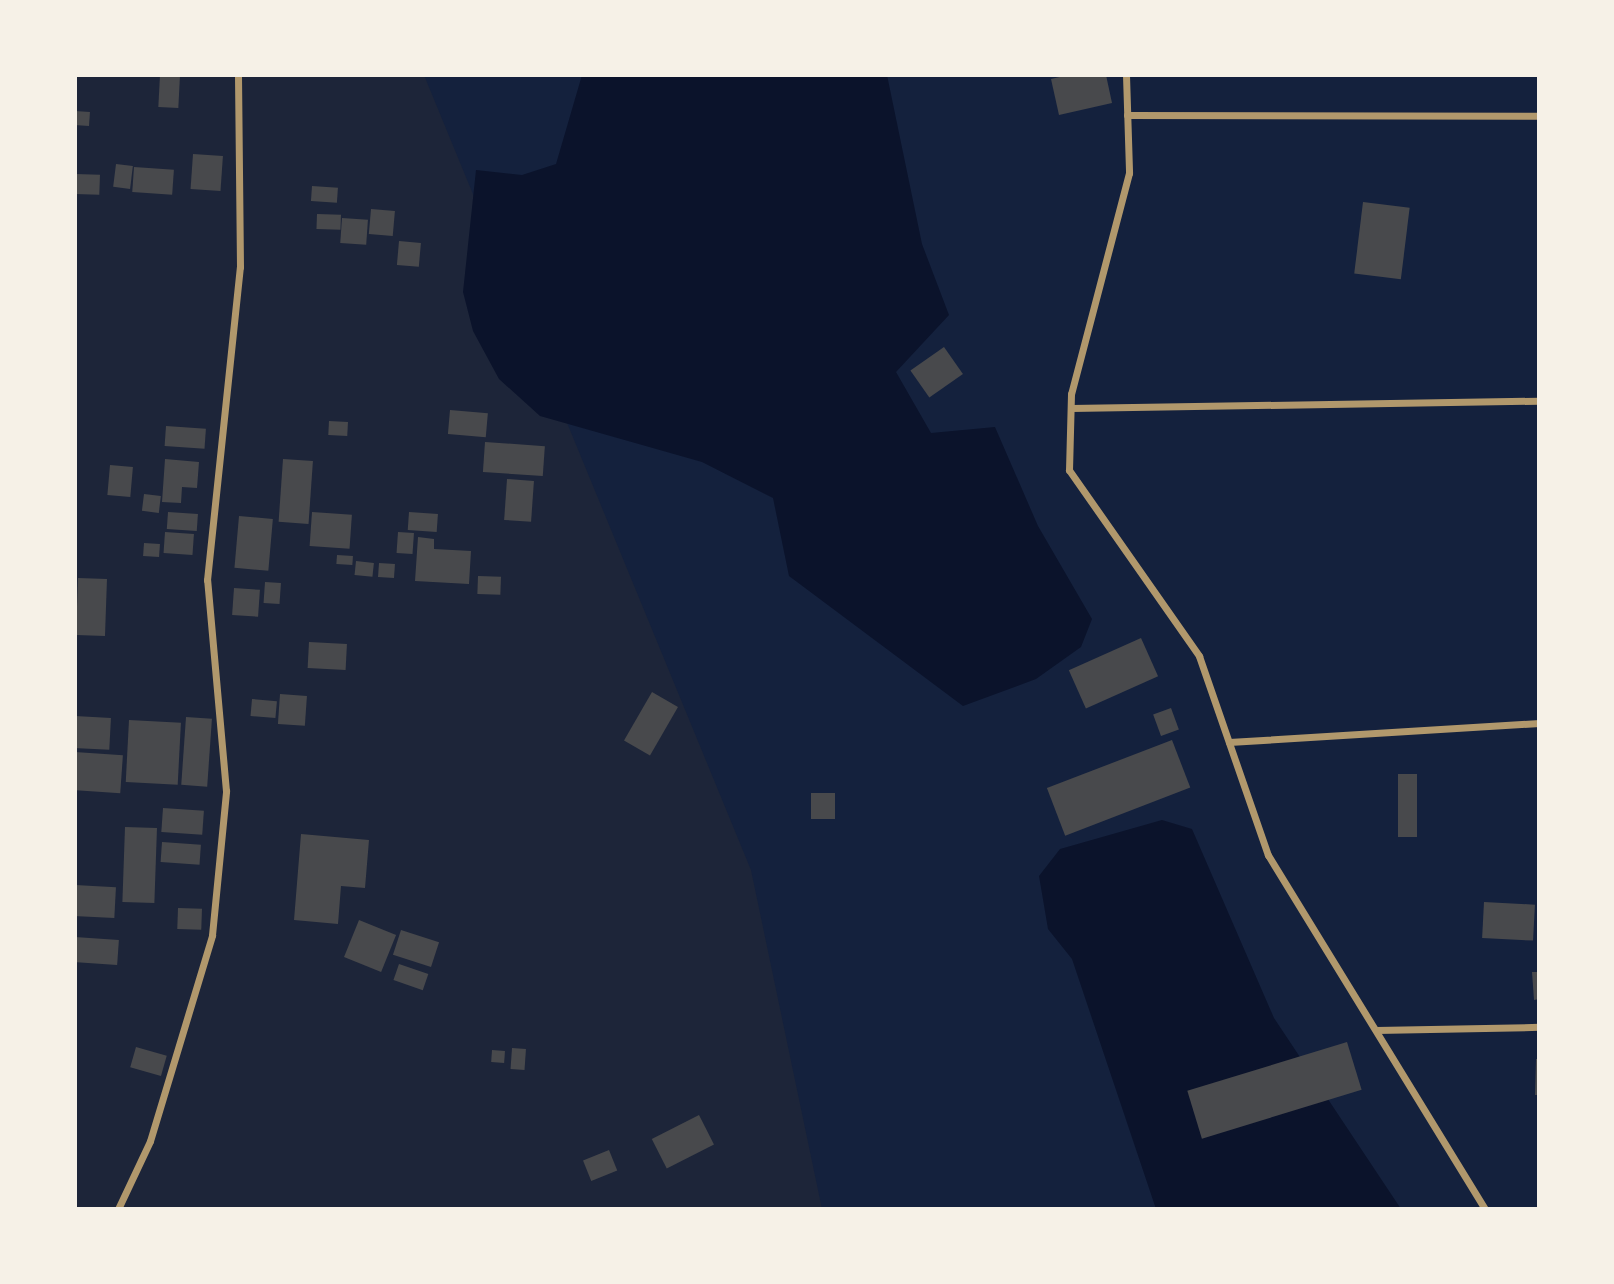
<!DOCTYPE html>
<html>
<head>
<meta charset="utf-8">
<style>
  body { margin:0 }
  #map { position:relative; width:1614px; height:1284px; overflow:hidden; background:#14213d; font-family:Roboto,sans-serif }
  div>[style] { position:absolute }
  .green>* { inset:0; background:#1d2539 }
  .water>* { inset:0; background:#0b132b }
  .building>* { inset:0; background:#48494c; transform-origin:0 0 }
  .minor>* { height:7px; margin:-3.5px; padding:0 3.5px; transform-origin:3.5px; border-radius:3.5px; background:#b1986c }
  span { translate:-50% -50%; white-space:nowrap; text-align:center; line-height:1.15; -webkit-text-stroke:7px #f6f1e7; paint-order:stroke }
  .frame { position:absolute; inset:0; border:77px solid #f6f1e7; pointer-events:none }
</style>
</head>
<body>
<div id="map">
  <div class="green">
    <div style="clip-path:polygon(75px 75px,424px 75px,751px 870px,822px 1209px,75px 1209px)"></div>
  </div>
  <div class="water">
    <div style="clip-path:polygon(582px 75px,887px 75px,922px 244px,949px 315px,896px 372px,931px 433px,995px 427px,1038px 526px,1092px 619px,1081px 647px,1036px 679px,963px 706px,789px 576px,773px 498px,702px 462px,540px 416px,499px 379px,473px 331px,463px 292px,476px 170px,522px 175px,556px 164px)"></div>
    <div style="clip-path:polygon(1162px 820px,1192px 829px,1274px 1018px,1401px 1209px,1156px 1209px,1072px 959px,1048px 929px,1039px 876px,1060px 849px)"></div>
  </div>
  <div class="building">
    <div style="left:160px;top:75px;width:20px;height:32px;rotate:3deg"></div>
    <div style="clip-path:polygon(1068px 75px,1106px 75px,1112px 103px,1059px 115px,1051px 79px)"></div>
    <div style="left:75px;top:111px;width:15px;height:14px;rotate:4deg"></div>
    <div style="left:193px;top:154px;width:30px;height:35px;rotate:4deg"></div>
    <div style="left:116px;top:164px;width:17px;height:23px;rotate:7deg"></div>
    <div style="left:134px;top:167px;width:40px;height:25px;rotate:4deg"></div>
    <div style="left:75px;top:174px;width:25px;height:20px;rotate:2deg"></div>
    <div style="left:312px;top:186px;width:26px;height:15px;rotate:4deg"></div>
    <div style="left:1363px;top:202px;width:47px;height:72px;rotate:7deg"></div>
    <div style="left:371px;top:209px;width:24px;height:25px;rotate:5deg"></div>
    <div style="left:317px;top:214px;width:24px;height:15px;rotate:2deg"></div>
    <div style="left:342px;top:218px;width:26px;height:25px;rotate:4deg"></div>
    <div style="left:399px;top:241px;width:22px;height:24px;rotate:5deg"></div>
    <div style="left:944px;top:347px;width:33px;height:41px;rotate:55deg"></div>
    <div style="left:450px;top:410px;width:38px;height:24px;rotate:5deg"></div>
    <div style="left:329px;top:421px;width:19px;height:14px;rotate:3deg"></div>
    <div style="left:166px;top:426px;width:40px;height:20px;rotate:4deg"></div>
    <div style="left:485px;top:442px;width:60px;height:30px;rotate:4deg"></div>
    <div style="clip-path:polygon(165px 459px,199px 462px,197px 488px,182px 487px,181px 503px,162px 502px)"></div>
    <div style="left:283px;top:459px;width:30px;height:63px;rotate:4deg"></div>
    <div style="left:110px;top:465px;width:23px;height:30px;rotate:5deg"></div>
    <div style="left:507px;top:479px;width:27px;height:41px;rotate:4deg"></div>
    <div style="left:144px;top:494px;width:17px;height:17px;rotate:7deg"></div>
    <div style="left:168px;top:512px;width:30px;height:17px;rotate:4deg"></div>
    <div style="left:312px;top:512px;width:40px;height:34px;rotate:4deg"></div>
    <div style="left:409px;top:512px;width:29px;height:18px;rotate:4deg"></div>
    <div style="left:239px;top:516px;width:34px;height:52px;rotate:5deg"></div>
    <div style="left:165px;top:532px;width:29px;height:21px;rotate:4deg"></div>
    <div style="left:398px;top:532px;width:16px;height:21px;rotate:4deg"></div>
    <div style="clip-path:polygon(418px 537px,434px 539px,434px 549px,471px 551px,469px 584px,415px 581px)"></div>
    <div style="left:144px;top:543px;width:16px;height:13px;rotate:4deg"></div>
    <div style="left:337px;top:555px;width:16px;height:9px;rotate:4deg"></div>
    <div style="left:356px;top:561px;width:18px;height:14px;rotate:6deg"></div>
    <div style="left:379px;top:563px;width:16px;height:14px;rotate:4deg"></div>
    <div style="left:478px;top:576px;width:23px;height:18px;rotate:2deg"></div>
    <div style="left:78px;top:578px;width:29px;height:57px;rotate:2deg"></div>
    <div style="left:265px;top:582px;width:16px;height:21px;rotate:4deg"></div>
    <div style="left:234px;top:588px;width:26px;height:27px;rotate:4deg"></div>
    <div style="left:1141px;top:638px;width:42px;height:79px;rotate:66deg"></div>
    <div style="left:309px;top:642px;width:38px;height:26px;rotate:3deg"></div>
    <div style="left:652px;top:692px;width:30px;height:56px;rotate:30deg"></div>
    <div style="left:280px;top:694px;width:27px;height:30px;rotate:4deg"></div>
    <div style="left:252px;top:699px;width:25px;height:17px;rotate:5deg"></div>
    <div style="left:1171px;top:708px;width:23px;height:19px;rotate:70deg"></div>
    <div style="left:75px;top:716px;width:36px;height:32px;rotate:3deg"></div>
    <div style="left:186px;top:717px;width:26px;height:68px;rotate:4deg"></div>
    <div style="left:129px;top:720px;width:52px;height:62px;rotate:3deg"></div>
    <div style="left:1172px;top:740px;width:51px;height:134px;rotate:69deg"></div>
    <div style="left:75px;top:752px;width:48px;height:38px;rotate:4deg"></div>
    <div style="left:1398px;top:774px;width:19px;height:63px"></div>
    <div style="left:811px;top:793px;width:24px;height:26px"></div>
    <div style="left:163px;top:808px;width:41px;height:24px;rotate:4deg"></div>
    <div style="left:125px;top:827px;width:32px;height:75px;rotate:2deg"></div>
    <div style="clip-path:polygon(301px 834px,369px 840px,365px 888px,341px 886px,338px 924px,294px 920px)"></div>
    <div style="left:162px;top:842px;width:39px;height:20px;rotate:4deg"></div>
    <div style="left:75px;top:885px;width:41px;height:31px;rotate:3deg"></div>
    <div style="left:1484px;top:902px;width:51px;height:36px;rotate:3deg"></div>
    <div style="left:178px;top:908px;width:24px;height:21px;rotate:2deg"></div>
    <div style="left:359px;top:920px;width:40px;height:40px;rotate:22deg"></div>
    <div style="left:401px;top:930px;width:40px;height:26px;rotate:18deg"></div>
    <div style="left:75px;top:937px;width:44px;height:25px;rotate:4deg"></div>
    <div style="left:399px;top:964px;width:31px;height:17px;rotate:19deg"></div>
    <div style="clip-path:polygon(1532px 972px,1539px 972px,1539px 999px,1534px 1000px)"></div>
    <div style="left:1347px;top:1042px;width:50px;height:167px;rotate:73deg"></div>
    <div style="left:136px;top:1047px;width:32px;height:21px;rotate:16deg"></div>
    <div style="left:512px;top:1048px;width:14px;height:21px;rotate:4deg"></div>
    <div style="left:492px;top:1050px;width:13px;height:12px;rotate:4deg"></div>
    <div style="clip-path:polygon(1536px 1059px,1539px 1059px,1539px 1095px,1535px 1095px)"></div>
    <div style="left:699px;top:1115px;width:33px;height:53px;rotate:63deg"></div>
    <div style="left:609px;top:1150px;width:22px;height:28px;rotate:68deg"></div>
  </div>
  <div class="minor">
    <div style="left:1126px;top:75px;width:98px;rotate:88.2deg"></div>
    <div style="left:1129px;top:173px;width:228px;rotate:104.7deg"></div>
    <div style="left:1071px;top:394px;width:76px;rotate:91.5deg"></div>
    <div style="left:1069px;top:470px;width:227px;rotate:55deg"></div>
    <div style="left:1199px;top:656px;width:211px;rotate:70.9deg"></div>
    <div style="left:1268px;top:855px;width:415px;rotate:58.5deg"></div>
    <div style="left:1127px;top:115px;width:412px;rotate:0.1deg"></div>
    <div style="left:1071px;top:408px;width:468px;rotate:-0.9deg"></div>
    <div style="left:1229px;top:742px;width:311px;rotate:-3.5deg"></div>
    <div style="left:1376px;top:1030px;width:163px;rotate:-1.1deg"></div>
    <div style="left:118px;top:1209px;width:75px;rotate:-64.8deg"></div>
    <div style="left:150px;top:1141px;width:215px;rotate:-73.2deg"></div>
    <div style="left:212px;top:935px;width:145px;rotate:-84.4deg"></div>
    <div style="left:226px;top:791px;width:212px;rotate:-95.1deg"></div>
    <div style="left:207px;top:580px;width:315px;rotate:-84deg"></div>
    <div style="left:240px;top:267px;width:192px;rotate:-90.6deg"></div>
  </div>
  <div class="frame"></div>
</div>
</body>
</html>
